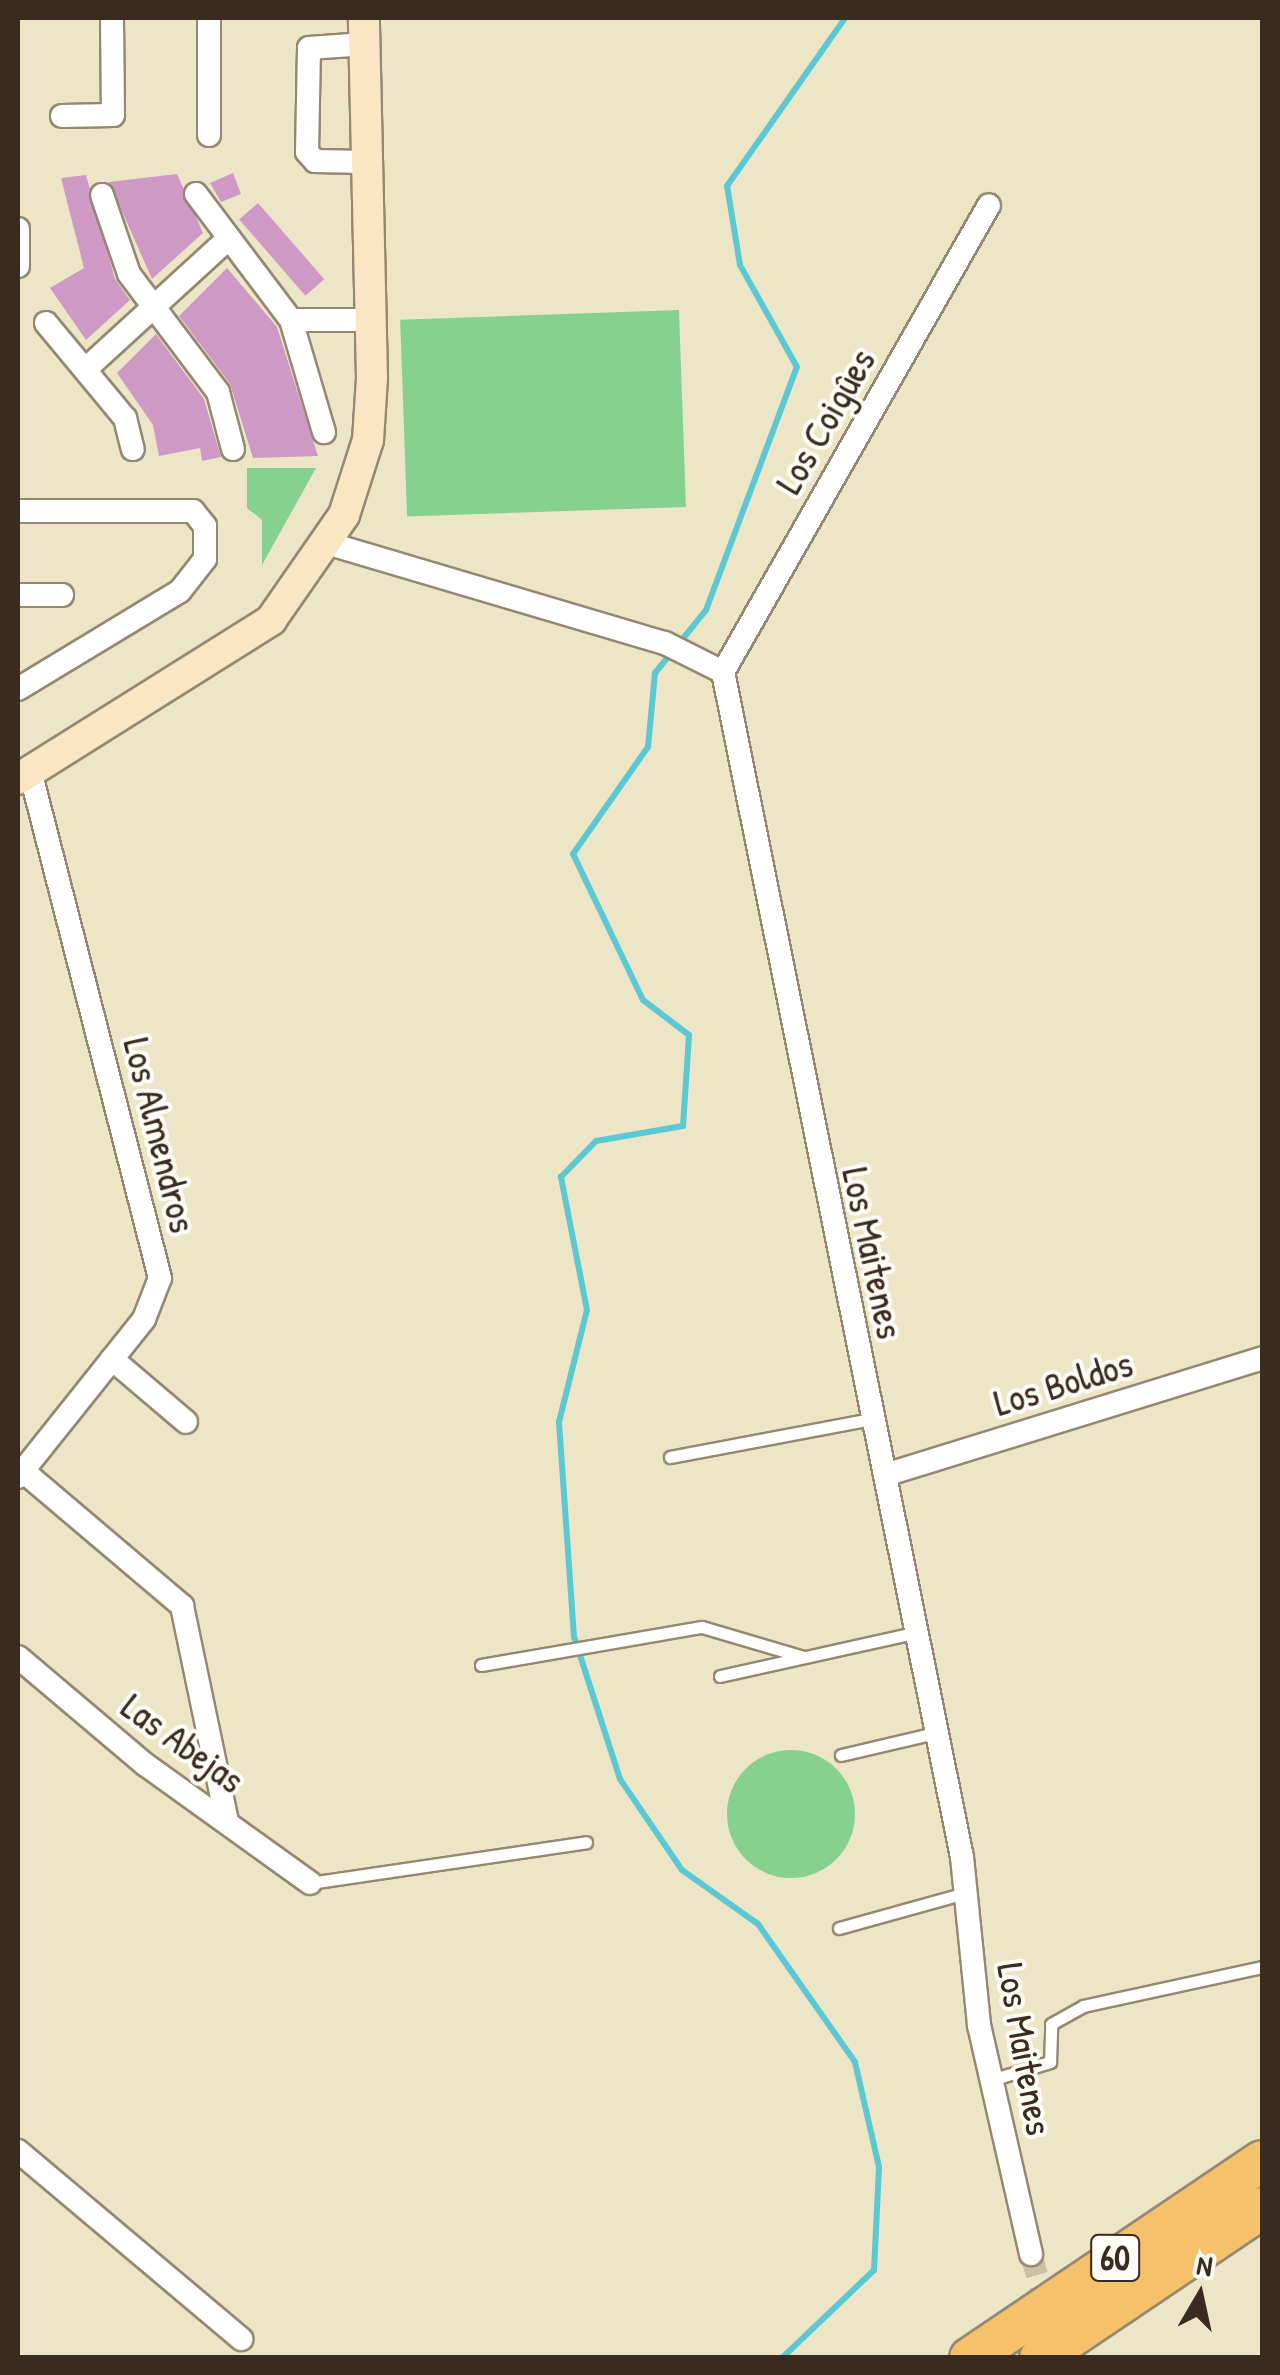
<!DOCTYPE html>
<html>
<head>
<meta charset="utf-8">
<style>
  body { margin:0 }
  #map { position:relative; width:1280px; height:2375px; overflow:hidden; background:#ece6c7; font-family:"Patrick Hand",sans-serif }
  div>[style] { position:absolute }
  .green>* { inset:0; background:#87d18e; transform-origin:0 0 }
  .round { border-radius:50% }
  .stream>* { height:6px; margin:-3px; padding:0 3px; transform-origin:3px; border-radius:3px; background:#5cc8d3 }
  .building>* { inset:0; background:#cf99c6; transform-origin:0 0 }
  .street-tunnel>* { height:22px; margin-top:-11px; transform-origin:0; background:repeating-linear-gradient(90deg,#c9c0a5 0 22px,transparent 0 33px) }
  .roads { filter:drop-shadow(2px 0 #948872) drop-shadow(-2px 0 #948872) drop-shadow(0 2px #948872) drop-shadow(0 -2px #948872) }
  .lane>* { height:11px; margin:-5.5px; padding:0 5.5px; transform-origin:5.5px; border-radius:5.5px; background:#fff }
  .street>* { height:22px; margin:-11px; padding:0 11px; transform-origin:11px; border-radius:11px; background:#fff }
  .secondary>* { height:30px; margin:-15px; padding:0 15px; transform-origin:15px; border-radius:15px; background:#fbe6c4 }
  .highway>* { height:40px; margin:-20px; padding:0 20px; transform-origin:20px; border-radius:20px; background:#f5c16b }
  span { translate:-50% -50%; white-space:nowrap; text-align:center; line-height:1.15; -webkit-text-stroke:8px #fdfcf7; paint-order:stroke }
  .shield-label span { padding:2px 8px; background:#fdfcf7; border:2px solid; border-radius:8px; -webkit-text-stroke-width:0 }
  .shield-label { font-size:35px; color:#3b2a1e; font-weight:700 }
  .street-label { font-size:38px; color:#3b2a1e }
  .frame { position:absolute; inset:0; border:20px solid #3b2a1e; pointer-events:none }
  .north { position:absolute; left:1150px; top:2245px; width:100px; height:100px; -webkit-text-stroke:8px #fdfcf7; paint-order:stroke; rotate:9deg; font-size:28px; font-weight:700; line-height:40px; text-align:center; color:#3b2a1e }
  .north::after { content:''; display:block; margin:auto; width:35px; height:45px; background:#3b2a1e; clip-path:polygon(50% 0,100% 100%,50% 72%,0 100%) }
</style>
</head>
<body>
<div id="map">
  <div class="green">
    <div style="left:679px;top:310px;width:197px;height:279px;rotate:88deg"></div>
    <div style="clip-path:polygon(247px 468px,316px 468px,262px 565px,262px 520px,247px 508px)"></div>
    <div class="round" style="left:727px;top:1750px;width:128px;height:128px"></div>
  </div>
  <div class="stream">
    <div style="left:782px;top:2358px;width:127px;rotate:-43.7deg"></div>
    <div style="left:874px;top:2270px;width:103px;rotate:-87.2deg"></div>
    <div style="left:879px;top:2167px;width:108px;rotate:-102.9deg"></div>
    <div style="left:855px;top:2062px;width:169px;rotate:-125.1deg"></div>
    <div style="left:758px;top:1924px;width:93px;rotate:-144.6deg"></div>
    <div style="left:682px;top:1870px;width:110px;rotate:-124.3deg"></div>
    <div style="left:620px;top:1779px;width:149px;rotate:-107.9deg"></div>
    <div style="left:574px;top:1637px;width:216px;rotate:-94deg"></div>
    <div style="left:559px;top:1422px;width:115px;rotate:-76deg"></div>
    <div style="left:587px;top:1310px;width:136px;rotate:-101.1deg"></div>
    <div style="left:561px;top:1177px;width:50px;rotate:-45.8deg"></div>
    <div style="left:596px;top:1141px;width:88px;rotate:-9.8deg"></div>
    <div style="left:683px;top:1126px;width:91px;rotate:-86.2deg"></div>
    <div style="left:689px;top:1035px;width:58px;rotate:-142.7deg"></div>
    <div style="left:643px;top:1000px;width:162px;rotate:-115.6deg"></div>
    <div style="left:573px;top:854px;width:131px;rotate:-55deg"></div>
    <div style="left:648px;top:747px;width:74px;rotate:-84.6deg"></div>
    <div style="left:655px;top:673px;width:81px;rotate:-51deg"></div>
    <div style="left:706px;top:610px;width:259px;rotate:-69.5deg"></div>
    <div style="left:797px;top:367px;width:117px;rotate:-119.2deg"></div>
    <div style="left:740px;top:265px;width:80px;rotate:-99.3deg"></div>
    <div style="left:727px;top:186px;width:205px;rotate:-54.9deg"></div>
  </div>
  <div class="building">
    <div style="clip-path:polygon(233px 173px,241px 194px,221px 202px,210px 183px)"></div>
    <div style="clip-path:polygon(177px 174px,203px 233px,152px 279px,109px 182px)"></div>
    <div style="clip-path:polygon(86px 175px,115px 279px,130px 300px,86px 340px,50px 288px,84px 268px,61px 178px)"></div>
    <div style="left:258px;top:203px;width:101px;height:25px;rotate:49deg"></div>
    <div style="clip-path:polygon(227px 268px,277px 327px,318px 456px,253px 458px,230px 384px,179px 316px)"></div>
    <div style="clip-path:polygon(156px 334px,204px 399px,221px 457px,202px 461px,200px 448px,159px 456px,153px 425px,117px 373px)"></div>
  </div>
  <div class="street-tunnel">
    <div style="left:1031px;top:2254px;width:62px;rotate:74.2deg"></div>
  </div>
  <div class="roads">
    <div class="lane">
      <div style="left:670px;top:1457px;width:206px;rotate:-10.7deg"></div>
      <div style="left:481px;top:1665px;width:224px;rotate:-9.8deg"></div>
      <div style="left:702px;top:1627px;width:106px;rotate:16.4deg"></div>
      <div style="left:720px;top:1676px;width:199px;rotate:-12.5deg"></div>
      <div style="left:841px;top:1755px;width:97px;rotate:-13.2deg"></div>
      <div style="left:310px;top:1883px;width:279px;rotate:-8.4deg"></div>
      <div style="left:839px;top:1928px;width:131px;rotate:-15.5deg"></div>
      <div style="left:991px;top:2080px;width:62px;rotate:-17deg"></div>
      <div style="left:1050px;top:2062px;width:38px;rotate:-88deg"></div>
      <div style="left:1051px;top:2024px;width:37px;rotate:-29deg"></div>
      <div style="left:1083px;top:2006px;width:183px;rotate:-12.3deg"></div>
    </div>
    <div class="street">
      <div style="left:209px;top:18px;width:117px;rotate:90deg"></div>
      <div style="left:365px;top:44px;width:56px;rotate:175.9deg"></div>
      <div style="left:309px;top:48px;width:104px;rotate:91.1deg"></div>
      <div style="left:307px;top:152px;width:12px;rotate:48deg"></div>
      <div style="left:315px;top:161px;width:51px;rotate:1.1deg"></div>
      <div style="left:62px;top:116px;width:51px;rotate:-1.1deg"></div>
      <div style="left:113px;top:115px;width:97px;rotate:-90.6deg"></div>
      <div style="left:196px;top:194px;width:158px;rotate:53deg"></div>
      <div style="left:291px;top:320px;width:117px;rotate:73.6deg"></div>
      <div style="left:102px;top:195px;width:83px;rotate:71.1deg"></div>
      <div style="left:129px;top:274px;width:148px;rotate:53deg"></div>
      <div style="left:218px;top:392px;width:59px;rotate:75.3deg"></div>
      <div style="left:18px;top:229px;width:37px;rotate:90deg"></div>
      <div style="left:291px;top:320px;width:81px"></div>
      <div style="left:46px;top:323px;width:124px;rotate:50.3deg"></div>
      <div style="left:125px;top:418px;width:32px;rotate:76deg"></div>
      <div style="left:87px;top:368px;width:191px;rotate:-42.5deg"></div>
      <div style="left:18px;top:511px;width:175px"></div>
      <div style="left:193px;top:511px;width:19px;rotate:51deg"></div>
      <div style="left:205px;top:526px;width:33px;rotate:90deg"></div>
      <div style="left:205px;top:559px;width:41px;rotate:128deg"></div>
      <div style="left:180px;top:591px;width:189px;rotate:148.8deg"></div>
      <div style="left:330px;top:544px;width:349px;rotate:16.5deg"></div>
      <div style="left:665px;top:643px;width:65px;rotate:26.6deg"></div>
      <div style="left:723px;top:672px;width:1209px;rotate:78.6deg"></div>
      <div style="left:962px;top:1857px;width:169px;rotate:84.2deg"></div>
      <div style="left:979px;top:2025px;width:235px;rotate:77.2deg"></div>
      <div style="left:18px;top:595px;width:44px"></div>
      <div style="left:723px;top:672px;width:537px;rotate:-60.33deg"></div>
      <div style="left:112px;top:1359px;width:97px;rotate:40.4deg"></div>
      <div style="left:23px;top:1471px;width:209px;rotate:40.3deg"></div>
      <div style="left:182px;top:1606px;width:216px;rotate:78.2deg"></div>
      <div style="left:885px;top:1475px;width:395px;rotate:-17.2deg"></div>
      <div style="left:18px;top:1477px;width:202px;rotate:-51.4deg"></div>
      <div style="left:144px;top:1319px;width:44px;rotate:-68.7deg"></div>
      <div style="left:160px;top:1278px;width:523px;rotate:-104.38deg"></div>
      <div style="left:18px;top:1657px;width:167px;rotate:40.2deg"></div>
      <div style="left:146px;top:1765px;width:202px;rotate:35.7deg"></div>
      <div style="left:18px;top:2151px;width:292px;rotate:40.1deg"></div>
    </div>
    <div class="secondary">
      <div style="left:18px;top:779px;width:299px;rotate:-32.1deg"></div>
      <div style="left:271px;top:620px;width:128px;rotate:-55.2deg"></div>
      <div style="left:344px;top:515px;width:79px;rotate:-72.3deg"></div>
      <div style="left:368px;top:440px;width:62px;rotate:-86.3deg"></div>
      <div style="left:372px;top:378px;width:360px;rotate:-91.3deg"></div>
    </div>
    <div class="highway">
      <div style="left:970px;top:2358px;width:352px;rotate:-34deg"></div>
      <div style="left:1040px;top:2358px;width:268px;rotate:-34deg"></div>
    </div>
  </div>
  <div class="shield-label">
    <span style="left:1115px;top:2258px">60</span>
  </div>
  <div class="street-label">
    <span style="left:825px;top:421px;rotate:-60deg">Los Coigûes</span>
    <span style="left:160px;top:1135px;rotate:76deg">Los Almendros</span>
    <span style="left:873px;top:1253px;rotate:78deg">Los Maitenes</span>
    <span style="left:1063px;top:1383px;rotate:-17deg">Los Boldos</span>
    <span style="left:183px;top:1743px;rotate:36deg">Las Abejas</span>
    <span style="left:1025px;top:2049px;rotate:80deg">Los Maitenes</span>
  </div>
  <div class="frame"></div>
  <div class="north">N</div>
</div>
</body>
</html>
